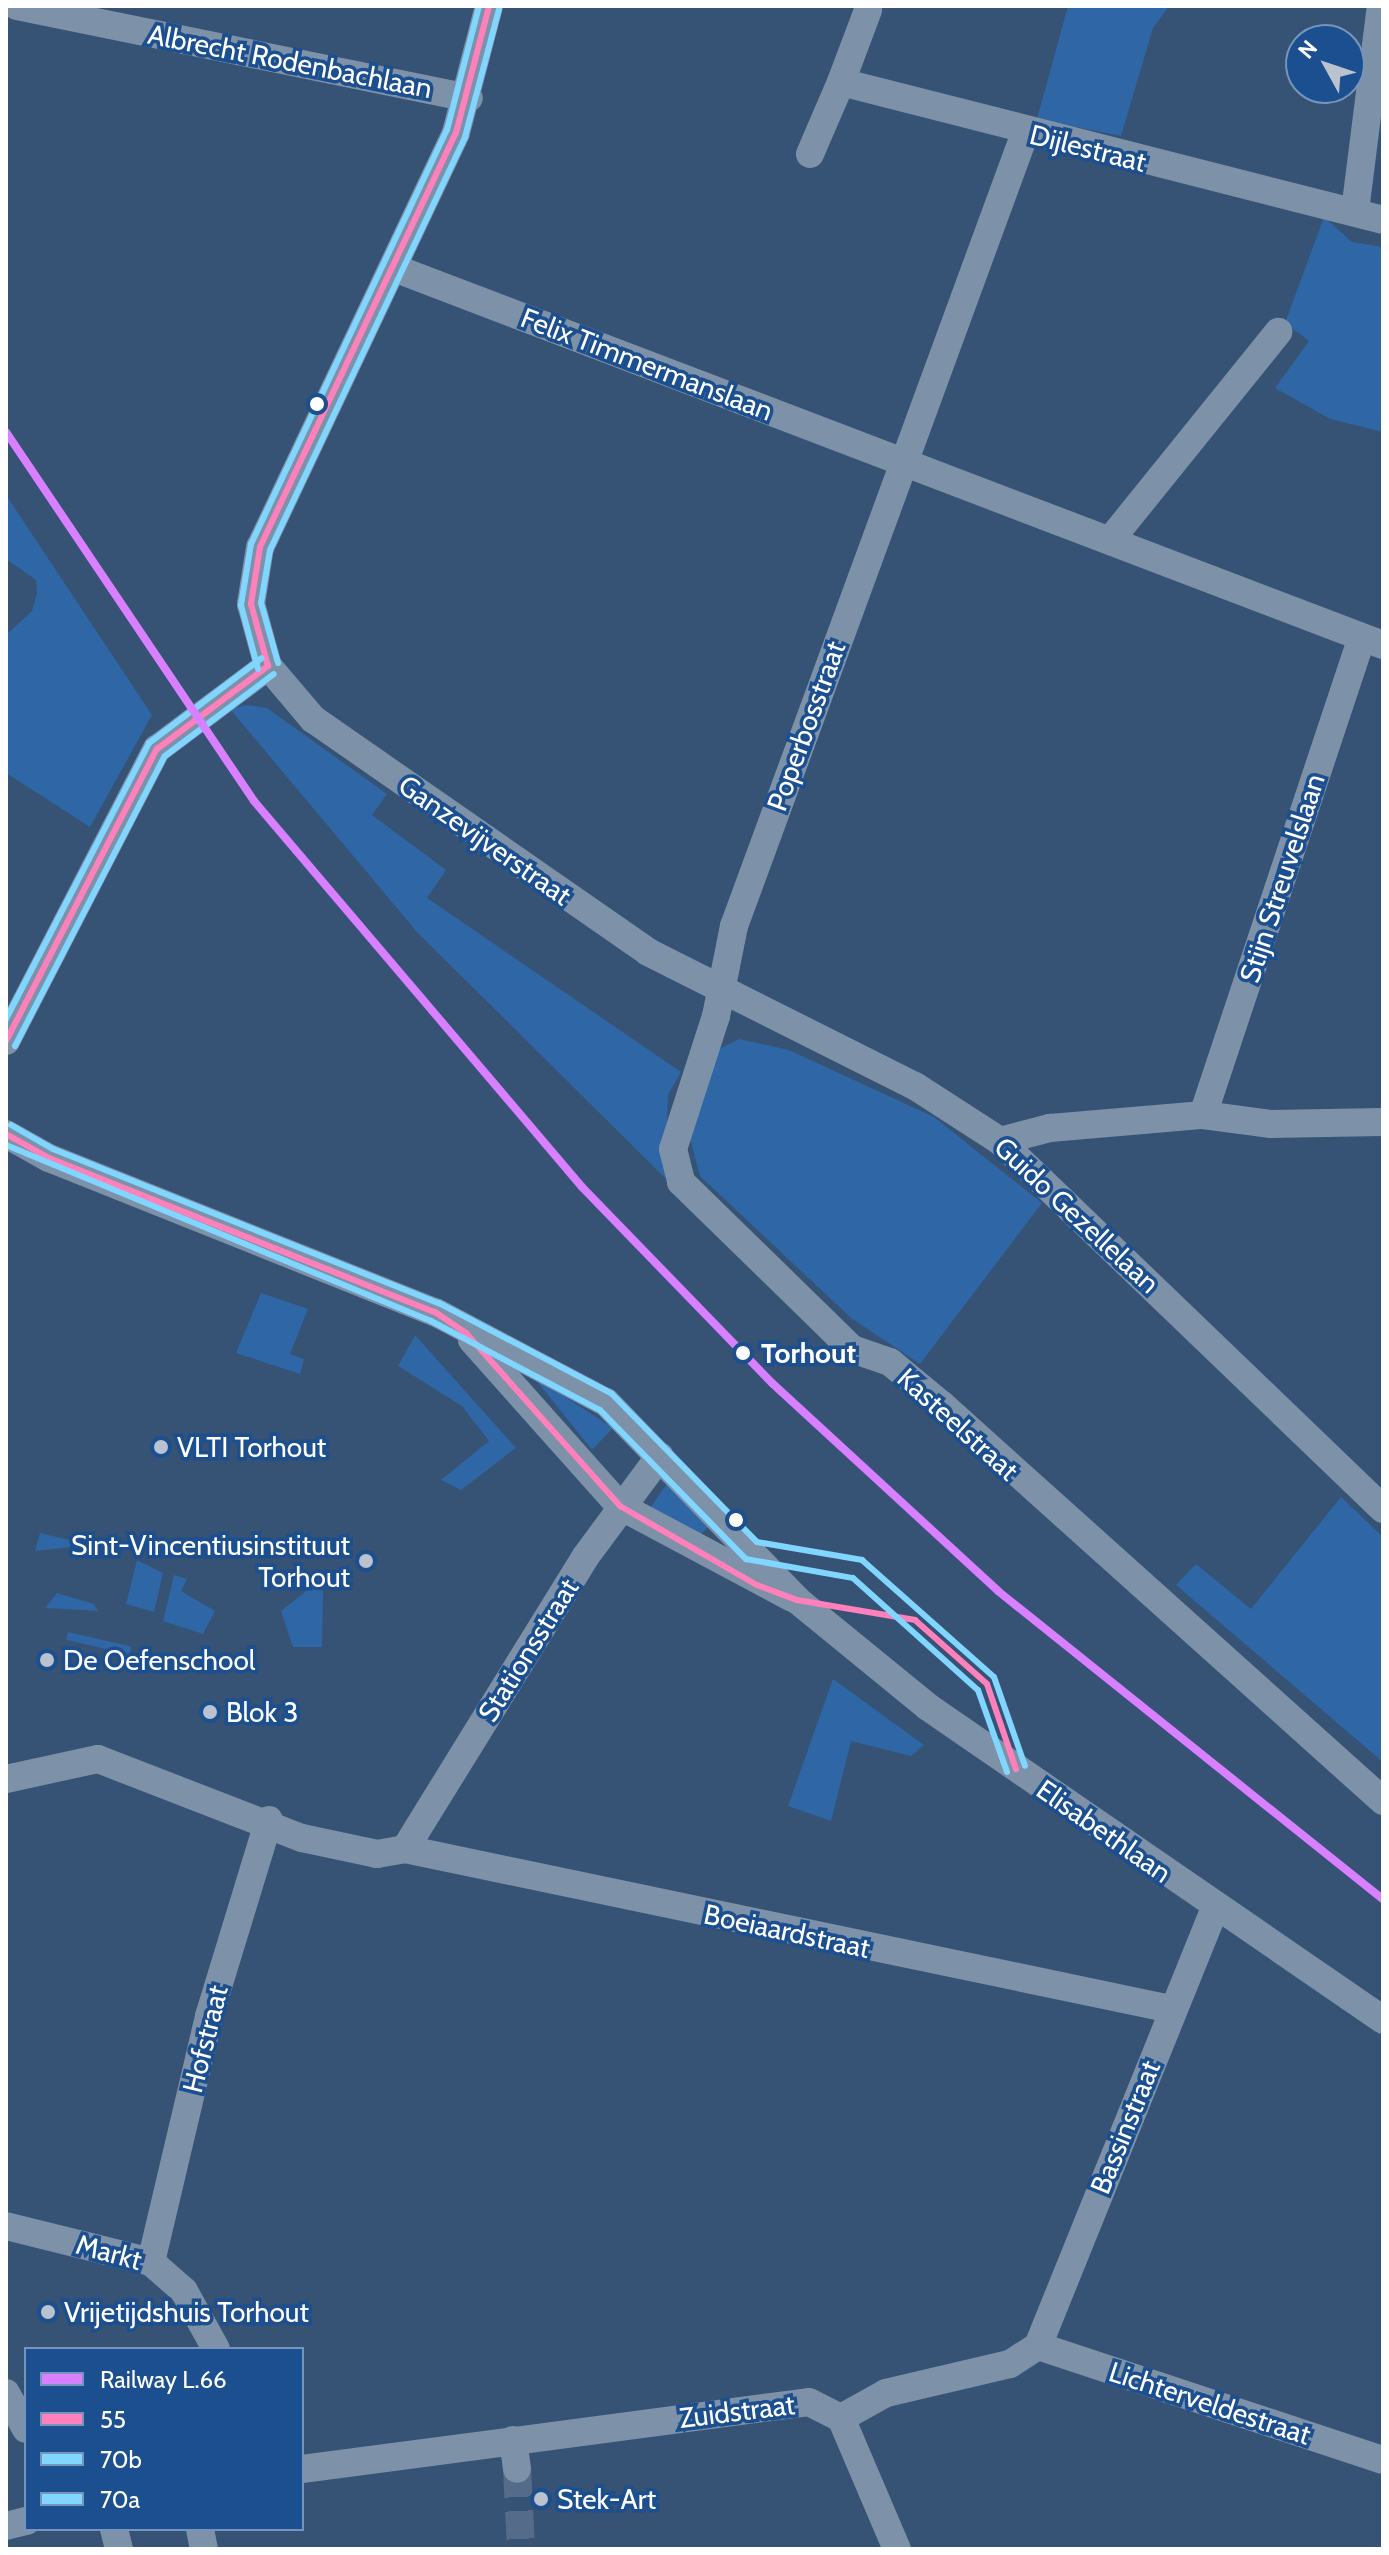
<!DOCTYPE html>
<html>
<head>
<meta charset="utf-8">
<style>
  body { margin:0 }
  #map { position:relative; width:1389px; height:2555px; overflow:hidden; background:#365274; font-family:Cabin,sans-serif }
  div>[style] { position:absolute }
  .green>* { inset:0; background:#2f66a5; transform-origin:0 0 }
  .minor-tunnel>* { height:28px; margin-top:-14px; transform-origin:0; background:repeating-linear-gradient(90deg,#546c89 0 28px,transparent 0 42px) }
  .minor>* { height:28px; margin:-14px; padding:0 14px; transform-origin:14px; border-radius:14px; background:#7d92a8 }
  .bus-1>* { height:6px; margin:-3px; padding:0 3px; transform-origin:3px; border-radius:3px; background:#ff80bb }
  .bus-2>* { height:6px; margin:-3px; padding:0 3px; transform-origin:3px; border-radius:3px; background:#80d6ff }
  .bus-3>* { height:6px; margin:-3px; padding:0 3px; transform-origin:3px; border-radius:3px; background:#80d6ff }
  .rail-1>* { height:8px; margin:-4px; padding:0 4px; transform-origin:4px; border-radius:4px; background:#d880ff }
  .dots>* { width:22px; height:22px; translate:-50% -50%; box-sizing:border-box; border:4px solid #1b4f8f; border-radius:50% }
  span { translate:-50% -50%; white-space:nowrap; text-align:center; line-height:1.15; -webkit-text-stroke:7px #1b4f8f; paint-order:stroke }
  .street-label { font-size:28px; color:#fff }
  .stop-label { font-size:28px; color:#fff; font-weight:700 }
  .left { translate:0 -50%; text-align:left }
  .poi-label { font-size:28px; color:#fff }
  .right { translate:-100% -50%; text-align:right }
  .frame { position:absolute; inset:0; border:8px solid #fff; pointer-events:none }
  .legend { position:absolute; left:24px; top:2347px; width:280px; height:184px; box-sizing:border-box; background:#1b4f8f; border:2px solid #7695bc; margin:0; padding:10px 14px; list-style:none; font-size:24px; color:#fff }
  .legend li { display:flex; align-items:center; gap:16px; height:40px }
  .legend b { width:40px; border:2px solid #7695bc }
  .north { position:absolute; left:1285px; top:24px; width:80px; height:80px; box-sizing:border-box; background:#1b4f8f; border:2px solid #7695bc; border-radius:50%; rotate:310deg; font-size:22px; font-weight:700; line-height:32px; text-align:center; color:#fff }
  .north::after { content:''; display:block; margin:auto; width:28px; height:36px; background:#b9c2ce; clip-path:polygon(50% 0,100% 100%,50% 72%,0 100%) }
</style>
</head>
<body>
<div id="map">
  <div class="green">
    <div style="clip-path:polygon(1068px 6px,1169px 6px,1153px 28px,1121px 136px,1037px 119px)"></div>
    <div style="clip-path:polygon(1324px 217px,1352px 242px,1383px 247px,1383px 432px,1330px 419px,1275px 388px,1309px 341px,1285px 323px)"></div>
    <div style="clip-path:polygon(6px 495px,152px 715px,90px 827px,6px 773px,6px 635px,32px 611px,37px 593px,36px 580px,6px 559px)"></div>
    <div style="clip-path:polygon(247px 705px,267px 708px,387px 794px,372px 815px,446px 870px,427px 898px,681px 1072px,668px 1095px,665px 1178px,417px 932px,230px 709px)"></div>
    <div style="clip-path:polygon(739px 1039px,789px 1050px,934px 1117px,1042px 1203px,920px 1364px,851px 1318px,700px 1176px,690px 1139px,717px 1050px)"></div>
    <div style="clip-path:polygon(261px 1293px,308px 1309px,290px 1354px,304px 1359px,300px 1374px,236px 1353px)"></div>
    <div style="clip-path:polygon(415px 1335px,516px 1448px,461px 1490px,441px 1480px,489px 1441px,462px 1406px,398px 1366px)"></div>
    <div style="clip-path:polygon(532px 1375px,613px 1428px,592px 1450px)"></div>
    <div style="clip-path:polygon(668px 1482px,710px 1525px,698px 1537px,651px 1507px)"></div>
    <div style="clip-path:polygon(1341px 1497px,1383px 1537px,1383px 1762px,1176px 1585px,1196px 1564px,1251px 1609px)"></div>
    <div style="clip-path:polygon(40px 1533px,91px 1545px,35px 1551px)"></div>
    <div style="clip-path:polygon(137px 1560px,163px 1573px,154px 1612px,126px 1604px)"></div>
    <div style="clip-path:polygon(174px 1575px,187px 1579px,181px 1591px,215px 1611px,203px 1634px,163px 1621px)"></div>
    <div style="clip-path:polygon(314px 1585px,323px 1591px,322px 1647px,293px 1647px,281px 1611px)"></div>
    <div style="clip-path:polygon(57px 1593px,94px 1604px,98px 1611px,45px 1608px)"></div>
    <div style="left:68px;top:1632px;width:65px;height:8px;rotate:13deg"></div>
    <div style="clip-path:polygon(833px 1679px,924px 1745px,911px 1756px,851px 1741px,831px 1821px,788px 1806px)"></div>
  </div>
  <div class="minor-tunnel">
    <div style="left:517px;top:2469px;width:80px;rotate:87.1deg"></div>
  </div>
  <div class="minor">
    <div style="left:17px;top:6px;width:461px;rotate:11.5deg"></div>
    <div style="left:489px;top:6px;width:131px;rotate:104.6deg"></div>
    <div style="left:456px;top:133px;width:458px;rotate:115.3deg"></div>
    <div style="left:260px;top:547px;width:58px;rotate:99deg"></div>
    <div style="left:251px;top:604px;width:64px;rotate:74.7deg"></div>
    <div style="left:268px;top:666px;width:70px;rotate:49.7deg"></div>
    <div style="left:313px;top:719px;width:408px;rotate:34.8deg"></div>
    <div style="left:648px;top:952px;width:299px;rotate:26.7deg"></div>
    <div style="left:915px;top:1086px;width:101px;rotate:32.9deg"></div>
    <div style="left:1000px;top:1141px;width:531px;rotate:43.86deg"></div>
    <div style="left:841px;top:82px;width:77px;rotate:-69.4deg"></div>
    <div style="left:1025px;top:133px;width:845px;rotate:110.15deg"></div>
    <div style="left:734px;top:926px;width:92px;rotate:101.3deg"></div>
    <div style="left:716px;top:1016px;width:140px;rotate:107.9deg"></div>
    <div style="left:673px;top:1149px;width:34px;rotate:76deg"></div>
    <div style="left:681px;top:1182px;width:239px;rotate:44.3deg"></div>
    <div style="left:852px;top:1349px;width:40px;rotate:18.9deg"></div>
    <div style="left:890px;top:1362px;width:67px;rotate:39.6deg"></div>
    <div style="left:942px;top:1405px;width:593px;rotate:41.92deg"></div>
    <div style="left:810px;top:154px;width:78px;rotate:-66.7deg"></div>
    <div style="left:841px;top:82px;width:559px;rotate:14.28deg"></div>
    <div style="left:1355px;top:211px;width:207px;rotate:-82.8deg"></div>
    <div style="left:394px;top:268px;width:1058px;rotate:20.87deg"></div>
    <div style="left:1112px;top:538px;width:265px;rotate:-51.1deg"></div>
    <div style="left:6px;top:1041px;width:329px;rotate:-62.7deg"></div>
    <div style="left:157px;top:749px;width:139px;rotate:-36.8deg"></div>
    <div style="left:1203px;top:1115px;width:500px;rotate:-71.6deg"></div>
    <div style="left:6px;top:1134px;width:49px;rotate:29.2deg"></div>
    <div style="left:49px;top:1158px;width:416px;rotate:21.8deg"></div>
    <div style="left:435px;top:1312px;width:193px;rotate:27.8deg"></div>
    <div style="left:606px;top:1402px;width:275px;rotate:46deg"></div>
    <div style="left:797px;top:1600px;width:169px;rotate:39.2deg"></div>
    <div style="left:928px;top:1707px;width:552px;rotate:34.52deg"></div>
    <div style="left:1000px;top:1141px;width:52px;rotate:-14.6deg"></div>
    <div style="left:1050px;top:1128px;width:154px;rotate:-4.9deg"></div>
    <div style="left:1203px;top:1115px;width:69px;rotate:7.5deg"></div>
    <div style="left:1271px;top:1124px;width:112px;rotate:-1deg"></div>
    <div style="left:472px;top:1340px;width:222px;rotate:48.3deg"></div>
    <div style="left:620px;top:1506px;width:195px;rotate:28.1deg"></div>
    <div style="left:6px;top:1779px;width:94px;rotate:-12.3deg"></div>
    <div style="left:98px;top:1759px;width:219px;rotate:21.2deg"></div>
    <div style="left:302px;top:1838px;width:77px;rotate:12deg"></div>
    <div style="left:377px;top:1854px;width:28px;rotate:-10deg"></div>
    <div style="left:405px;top:1849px;width:783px;rotate:11.8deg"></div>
    <div style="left:405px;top:1849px;width:344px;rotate:-58.3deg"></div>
    <div style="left:586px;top:1556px;width:124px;rotate:-53.5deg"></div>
    <div style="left:6px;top:2226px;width:149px;rotate:13.9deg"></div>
    <div style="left:151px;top:2262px;width:44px;rotate:41.3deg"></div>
    <div style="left:184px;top:2291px;width:66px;rotate:61.1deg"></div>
    <div style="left:151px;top:2262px;width:253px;rotate:-76.7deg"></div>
    <div style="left:209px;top:2016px;width:205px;rotate:-73deg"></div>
    <div style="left:1038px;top:2346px;width:471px;rotate:-68deg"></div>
    <div style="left:1038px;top:2346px;width:363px;rotate:18.3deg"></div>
    <div style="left:6px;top:2393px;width:41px;rotate:60.9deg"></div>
    <div style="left:841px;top:2418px;width:51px;rotate:-29.1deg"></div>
    <div style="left:886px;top:2393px;width:127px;rotate:-13.2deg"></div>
    <div style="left:1010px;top:2364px;width:33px;rotate:-33deg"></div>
    <div style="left:513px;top:2440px;width:29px;rotate:82deg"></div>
    <div style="left:302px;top:2469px;width:511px;rotate:-7.53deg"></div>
    <div style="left:809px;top:2402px;width:36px;rotate:27deg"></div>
    <div style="left:841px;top:2418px;width:142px;rotate:66.9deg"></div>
    <div style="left:6px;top:2526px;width:21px;rotate:-14deg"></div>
    <div style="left:114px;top:2529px;width:21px;rotate:76deg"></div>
    <div style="left:200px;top:2529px;width:20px;rotate:79deg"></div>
  </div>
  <div class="bus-1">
    <div style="left:268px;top:666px;width:64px;rotate:-105.3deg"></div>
    <div style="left:251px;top:604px;width:58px;rotate:-81deg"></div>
    <div style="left:260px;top:547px;width:458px;rotate:-64.7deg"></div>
    <div style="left:456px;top:133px;width:131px;rotate:-75.4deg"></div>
    <div style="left:6px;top:1041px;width:329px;rotate:-62.7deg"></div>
    <div style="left:157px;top:749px;width:139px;rotate:-36.8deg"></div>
    <div style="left:6px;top:1134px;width:49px;rotate:29.2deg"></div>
    <div style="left:49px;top:1158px;width:416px;rotate:21.8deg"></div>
    <div style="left:435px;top:1312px;width:37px;rotate:34deg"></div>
    <div style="left:466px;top:1333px;width:232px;rotate:48.3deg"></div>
    <div style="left:620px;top:1506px;width:158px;rotate:30deg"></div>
    <div style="left:757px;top:1585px;width:43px;rotate:20.6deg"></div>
    <div style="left:797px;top:1600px;width:120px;rotate:9.6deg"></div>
    <div style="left:915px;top:1620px;width:96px;rotate:41.6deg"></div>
    <div style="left:987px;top:1684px;width:90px;rotate:71.2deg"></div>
  </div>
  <div class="bus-2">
    <div style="left:278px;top:663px;width:62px;rotate:-105.8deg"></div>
    <div style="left:261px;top:603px;width:54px;rotate:-80.4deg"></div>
    <div style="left:270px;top:550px;width:457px;rotate:-64.7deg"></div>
    <div style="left:465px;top:137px;width:132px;rotate:-75.1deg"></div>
    <div style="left:15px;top:1046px;width:326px;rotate:-62.7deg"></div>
    <div style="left:165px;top:756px;width:136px;rotate:-37deg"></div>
    <div style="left:6px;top:1145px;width:460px;rotate:22.5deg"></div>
    <div style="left:431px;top:1321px;width:191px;rotate:27.8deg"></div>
    <div style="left:600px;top:1410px;width:209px;rotate:45.6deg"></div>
    <div style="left:746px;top:1559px;width:109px;rotate:10.1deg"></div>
    <div style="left:853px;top:1578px;width:168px;rotate:41.9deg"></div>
    <div style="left:978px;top:1690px;width:87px;rotate:70.5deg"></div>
  </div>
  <div class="bus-3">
    <div style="left:258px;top:669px;width:66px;rotate:-104.9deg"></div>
    <div style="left:241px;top:605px;width:62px;rotate:-80.7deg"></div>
    <div style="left:251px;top:544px;width:458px;rotate:-64.7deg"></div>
    <div style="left:447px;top:130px;width:128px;rotate:-75.5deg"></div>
    <div style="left:6px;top:1019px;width:311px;rotate:-62.6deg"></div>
    <div style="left:149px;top:743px;width:141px;rotate:-37deg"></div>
    <div style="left:11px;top:1125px;width:48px;rotate:29.7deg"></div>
    <div style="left:53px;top:1149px;width:416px;rotate:21.8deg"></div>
    <div style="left:439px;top:1303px;width:195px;rotate:27.7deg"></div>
    <div style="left:612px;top:1394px;width:207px;rotate:45.6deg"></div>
    <div style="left:757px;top:1542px;width:107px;rotate:9.7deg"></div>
    <div style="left:862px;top:1560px;width:176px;rotate:41.6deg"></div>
    <div style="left:994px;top:1677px;width:94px;rotate:70.8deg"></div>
  </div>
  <div class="rail-1">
    <div style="left:6px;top:432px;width:445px;rotate:56.1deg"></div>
    <div style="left:254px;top:801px;width:507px;rotate:49.64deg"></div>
    <div style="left:582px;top:1187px;width:273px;rotate:45.9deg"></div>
    <div style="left:772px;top:1383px;width:307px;rotate:42.6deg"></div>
    <div style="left:998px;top:1591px;width:493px;rotate:38.7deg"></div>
  </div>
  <div class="dots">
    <div style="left:317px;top:404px;background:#fff"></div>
    <div style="left:743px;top:1353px;background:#fff"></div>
    <div style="left:161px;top:1447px;background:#b9c2ce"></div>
    <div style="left:736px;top:1520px;background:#fff"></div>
    <div style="left:366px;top:1561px;background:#b9c2ce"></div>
    <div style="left:47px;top:1660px;background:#b9c2ce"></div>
    <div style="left:210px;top:1712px;background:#b9c2ce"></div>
    <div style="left:48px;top:2312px;background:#b9c2ce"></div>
    <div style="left:541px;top:2499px;background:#b9c2ce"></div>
  </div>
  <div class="street-label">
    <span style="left:290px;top:61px;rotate:11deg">Albrecht Rodenbachlaan</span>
    <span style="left:1088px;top:148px;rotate:14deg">Dijlestraat</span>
    <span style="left:647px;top:364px;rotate:21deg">Felix Timmermanslaan</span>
    <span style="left:806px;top:726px;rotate:-70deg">Poperbosstraat</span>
    <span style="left:485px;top:840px;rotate:35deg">Ganzevijverstraat</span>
    <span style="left:1282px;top:878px;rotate:-72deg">Stijn Streuvelslaan</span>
    <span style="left:1077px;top:1215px;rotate:43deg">Guido Gezellelaan</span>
    <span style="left:958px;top:1424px;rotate:42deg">Kasteelstraat</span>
    <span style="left:528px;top:1650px;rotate:-58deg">Stationsstraat</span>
    <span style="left:1104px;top:1831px;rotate:35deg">Elisabethlaan</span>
    <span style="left:787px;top:1931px;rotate:12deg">Boeiaardstraat</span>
    <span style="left:205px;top:2039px;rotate:-76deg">Hofstraat</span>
    <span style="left:1125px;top:2127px;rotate:-68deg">Bassinstraat</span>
    <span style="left:109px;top:2252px;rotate:15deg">Markt</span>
    <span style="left:1210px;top:2403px;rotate:18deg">Lichterveldestraat</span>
    <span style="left:737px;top:2411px;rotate:-7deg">Zuidstraat</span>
  </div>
  <div class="stop-label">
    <span class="left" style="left:761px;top:1353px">Torhout</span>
  </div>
  <div class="poi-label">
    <span class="left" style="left:177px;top:1447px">VLTI Torhout</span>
    <span class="right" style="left:350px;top:1561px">Sint-Vincentiusinstituut<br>Torhout</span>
    <span class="left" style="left:63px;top:1660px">De Oefenschool</span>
    <span class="left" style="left:226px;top:1712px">Blok 3</span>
    <span class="left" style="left:64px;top:2312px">Vrijetijdshuis Torhout</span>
    <span class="left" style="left:557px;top:2499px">Stek-Art</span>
  </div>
  <div class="frame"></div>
  <ul class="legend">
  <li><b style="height:10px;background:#d880ff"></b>Railway L.66</li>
  <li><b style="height:10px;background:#ff80bb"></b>55</li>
  <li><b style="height:10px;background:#80d6ff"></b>70b</li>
  <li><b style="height:10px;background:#80d6ff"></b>70a</li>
  </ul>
  <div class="north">N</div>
</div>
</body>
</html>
